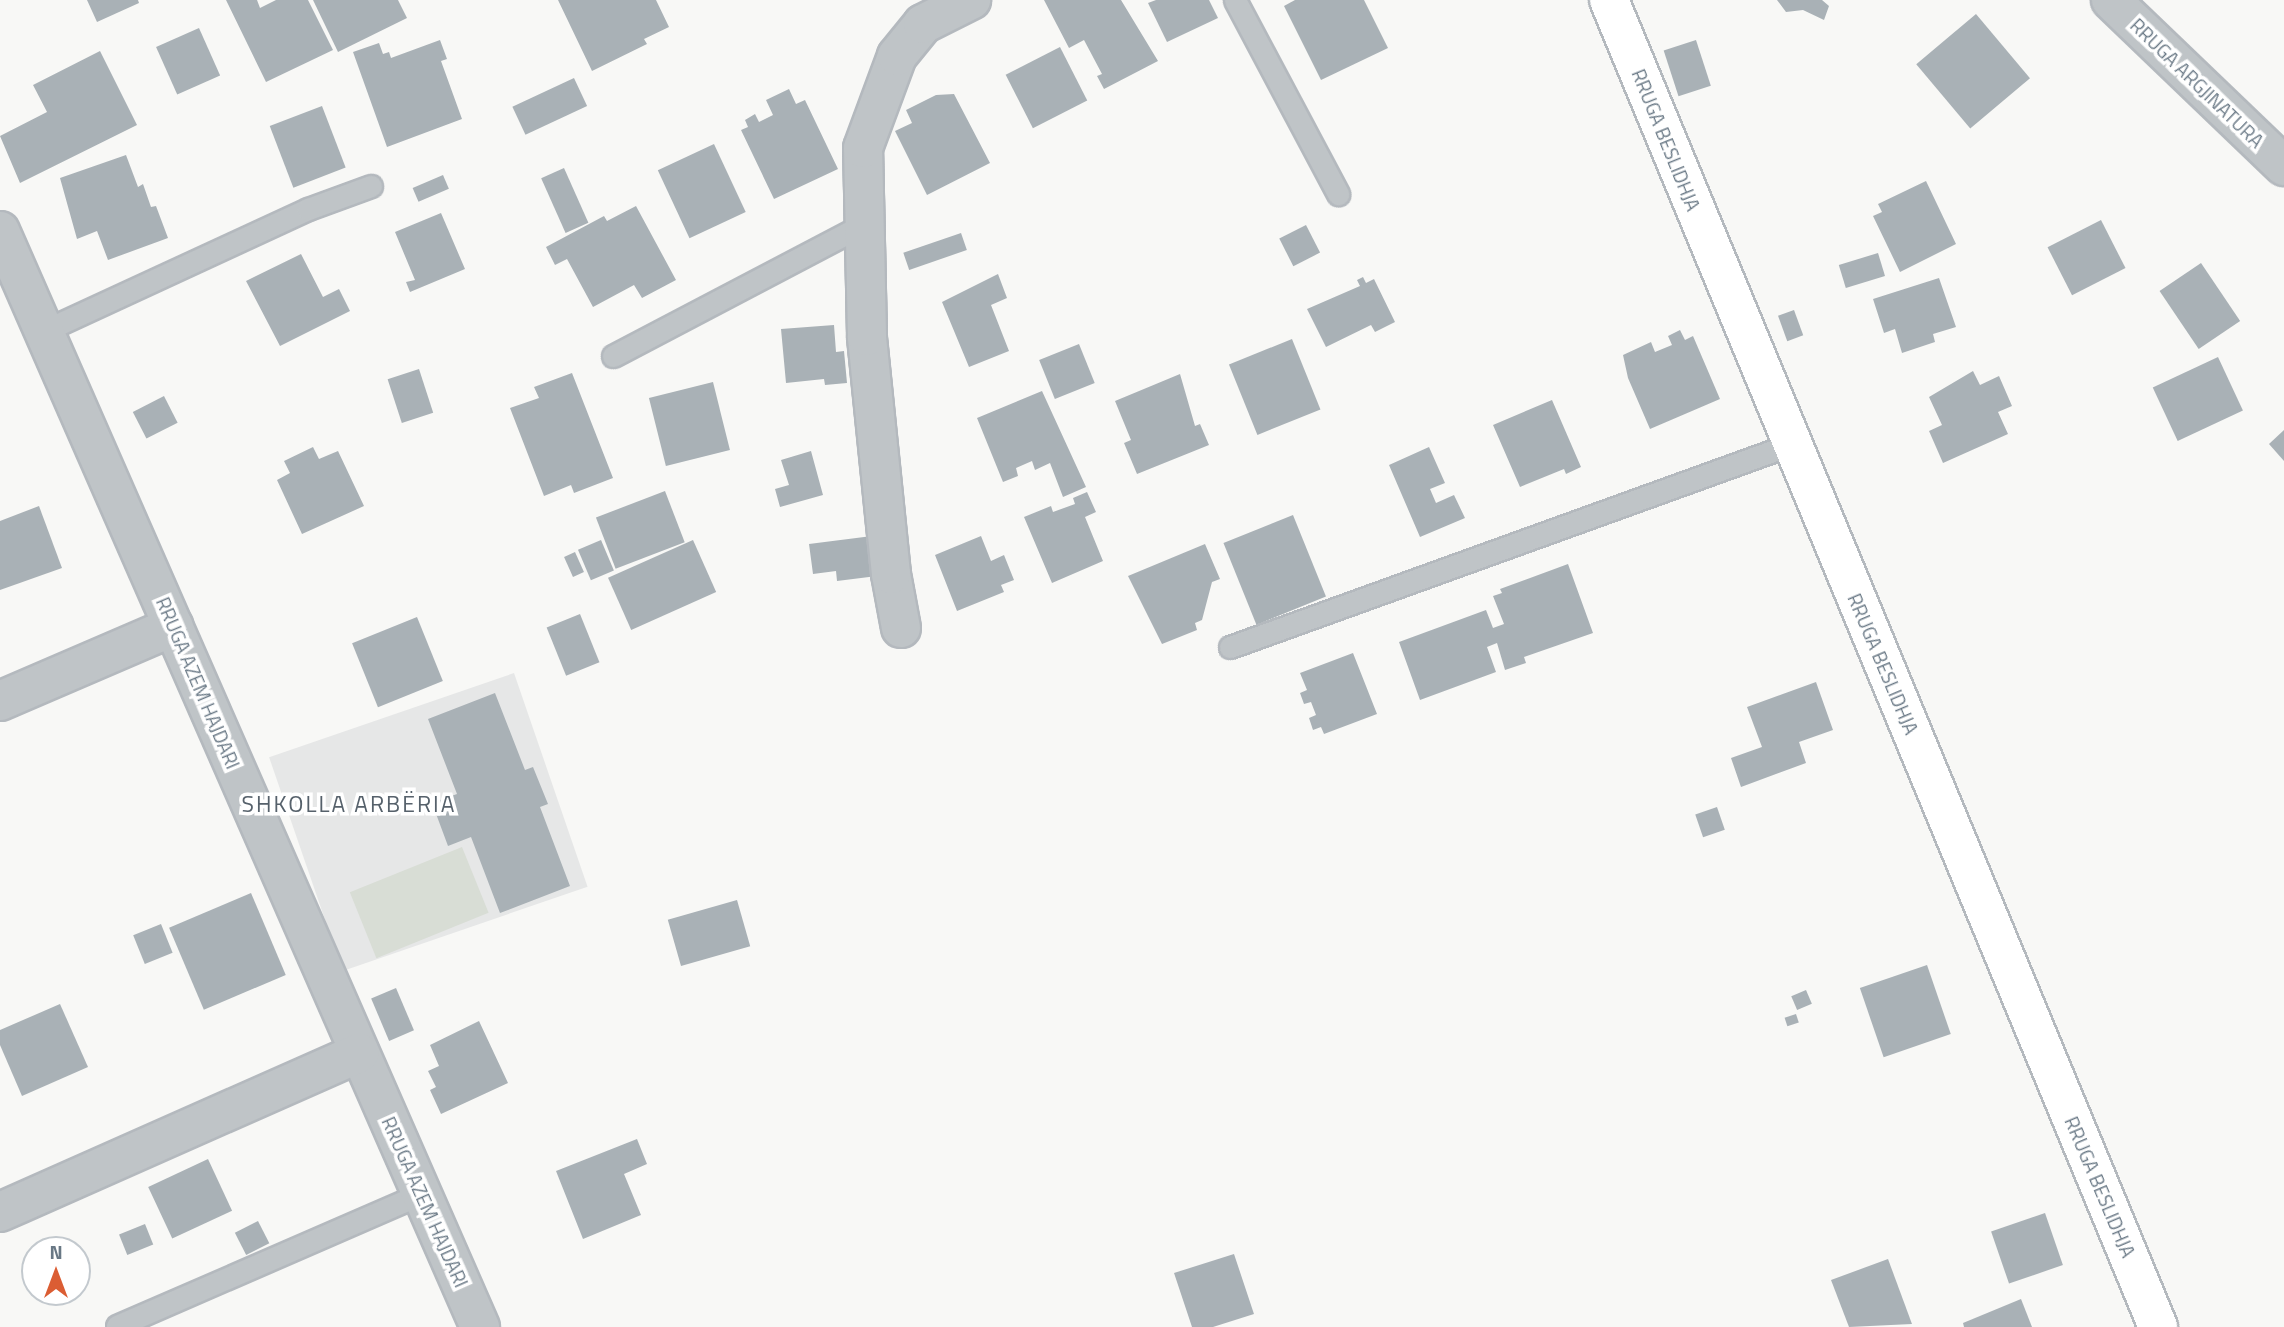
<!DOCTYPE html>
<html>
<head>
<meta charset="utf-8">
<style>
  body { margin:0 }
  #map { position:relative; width:2284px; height:1327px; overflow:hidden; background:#f8f8f6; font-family:"Titillium Web",sans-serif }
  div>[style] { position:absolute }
  .built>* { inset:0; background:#e6e7e7; transform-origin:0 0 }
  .green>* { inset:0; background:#d8ddd5; transform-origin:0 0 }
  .building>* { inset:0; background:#a9b1b6; transform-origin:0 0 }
  .roads { filter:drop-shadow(2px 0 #b4b9be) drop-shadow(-2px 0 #b4b9be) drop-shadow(0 2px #b4b9be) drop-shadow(0 -2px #b4b9be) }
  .service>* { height:21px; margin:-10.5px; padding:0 10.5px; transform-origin:10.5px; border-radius:10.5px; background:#bfc4c7 }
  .minor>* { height:38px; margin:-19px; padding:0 19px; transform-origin:19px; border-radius:19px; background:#bfc4c7 }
  .tertiary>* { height:38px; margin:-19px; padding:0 19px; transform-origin:19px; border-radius:19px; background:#bfc4c7 }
  .secondary>* { height:38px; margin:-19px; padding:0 19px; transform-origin:19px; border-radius:19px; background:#fff }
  span { translate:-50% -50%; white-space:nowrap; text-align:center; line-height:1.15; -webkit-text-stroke:7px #fff; paint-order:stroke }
  .street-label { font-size:19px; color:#697885 }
  .quarter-label { font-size:23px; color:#56616b; letter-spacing:2px }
  .north { position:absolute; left:21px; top:1236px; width:70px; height:70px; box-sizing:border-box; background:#fff; border:2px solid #c3c9ce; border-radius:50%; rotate:0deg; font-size:19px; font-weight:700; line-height:28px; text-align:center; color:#697885 }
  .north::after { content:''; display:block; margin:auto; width:24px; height:32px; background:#db5d33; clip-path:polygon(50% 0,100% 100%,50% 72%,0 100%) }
</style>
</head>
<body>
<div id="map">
  <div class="built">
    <div style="left:514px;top:673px;width:226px;height:259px;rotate:71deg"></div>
  </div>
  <div class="green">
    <div style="left:462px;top:847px;width:71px;height:121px;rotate:68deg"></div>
  </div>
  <div class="building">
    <div style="clip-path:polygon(87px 0,138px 0,139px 3px,97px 22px)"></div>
    <div style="clip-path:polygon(226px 0,257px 0,260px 8px,276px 0,308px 0,333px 50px,266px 82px)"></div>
    <div style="clip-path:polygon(313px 0,398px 0,407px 18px,338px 52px)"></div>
    <div style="clip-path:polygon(558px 0,656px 0,669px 27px,644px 39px,647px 44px,592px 71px)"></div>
    <div style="clip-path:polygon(1044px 0,1121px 0,1158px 61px,1104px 89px,1097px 76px,1102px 74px,1084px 40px,1069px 48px)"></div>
    <div style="clip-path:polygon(1156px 0,1209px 0,1218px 18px,1167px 42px,1148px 3px)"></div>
    <div style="clip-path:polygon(1295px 0,1364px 0,1388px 48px,1321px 80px,1284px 6px)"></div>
    <div style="clip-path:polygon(1777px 0,1822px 0,1829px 6px,1824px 20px,1803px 10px,1786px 12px)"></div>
    <div style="left:1976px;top:14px;width:84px;height:78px;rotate:50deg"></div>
    <div style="left:199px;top:28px;width:52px;height:47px;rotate:66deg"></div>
    <div style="clip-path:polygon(440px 40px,447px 59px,441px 61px,462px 119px,387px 147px,353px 52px,379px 43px,383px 54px,389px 52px,391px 58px)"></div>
    <div style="left:1696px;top:40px;width:48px;height:34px;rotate:72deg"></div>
    <div style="left:1060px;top:47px;width:60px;height:61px;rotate:63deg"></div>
    <div style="clip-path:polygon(100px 51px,137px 125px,20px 183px,0 136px,47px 112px,33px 85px)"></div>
    <div style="left:574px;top:78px;width:31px;height:68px;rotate:65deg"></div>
    <div style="clip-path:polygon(789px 89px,796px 104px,805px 100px,838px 169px,774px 199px,741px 130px,748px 127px,745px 120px,755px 114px,759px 122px,773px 115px,766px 100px)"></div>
    <div style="clip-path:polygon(954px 94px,990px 163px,927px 195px,895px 131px,912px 123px,906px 110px,936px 95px)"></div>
    <div style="left:322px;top:106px;width:66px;height:56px;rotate:69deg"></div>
    <div style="left:714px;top:144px;width:75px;height:62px;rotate:65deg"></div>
    <div style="clip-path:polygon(126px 155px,138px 187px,143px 184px,151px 207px,156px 206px,168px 238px,108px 260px,97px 231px,77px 239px,60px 178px)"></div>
    <div style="left:564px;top:168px;width:60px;height:25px;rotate:66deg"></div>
    <div style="left:443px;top:175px;width:15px;height:33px;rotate:67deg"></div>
    <div style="clip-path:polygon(1926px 181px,1956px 244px,1900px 272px,1873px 216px,1882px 212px,1878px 204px)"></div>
    <div style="clip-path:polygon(636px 206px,676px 280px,642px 298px,634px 285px,593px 307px,567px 259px,555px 265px,546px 247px,604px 216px,607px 221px)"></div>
    <div style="clip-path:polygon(441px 213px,465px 269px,410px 292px,406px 282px,415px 280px,395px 232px)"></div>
    <div style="left:2101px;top:220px;width:54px;height:60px;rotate:63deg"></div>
    <div style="left:1306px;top:225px;width:31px;height:30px;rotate:63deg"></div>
    <div style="left:961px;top:233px;width:18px;height:61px;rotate:71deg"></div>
    <div style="left:1878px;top:253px;width:24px;height:41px;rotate:73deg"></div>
    <div style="clip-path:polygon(301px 254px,323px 297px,339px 289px,350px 311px,280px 346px,246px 281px)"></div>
    <div style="left:2201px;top:263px;width:70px;height:50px;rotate:56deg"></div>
    <div style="clip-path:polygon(998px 274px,1007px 298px,991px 305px,1009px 351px,969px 367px,942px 302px)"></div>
    <div style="clip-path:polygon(1363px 277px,1366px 283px,1374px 279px,1395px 322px,1375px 332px,1371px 325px,1326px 347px,1307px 309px,1360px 286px,1357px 280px)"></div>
    <div style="clip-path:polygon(1939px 278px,1956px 327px,1933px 334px,1935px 342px,1902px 353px,1895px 329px,1884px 333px,1873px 299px)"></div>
    <div style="left:1794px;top:310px;width:27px;height:17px;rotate:70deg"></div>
    <div style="clip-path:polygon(834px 325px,836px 352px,844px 351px,847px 383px,825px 385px,824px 379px,786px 383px,781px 329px)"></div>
    <div style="clip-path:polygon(1680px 330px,1685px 340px,1693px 336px,1720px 399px,1650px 429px,1628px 378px,1623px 355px,1651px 342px,1655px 352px,1672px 345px,1668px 336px)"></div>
    <div style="left:1292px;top:339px;width:76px;height:68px;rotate:68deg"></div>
    <div style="left:1079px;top:344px;width:42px;height:43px;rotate:68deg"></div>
    <div style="left:2218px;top:357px;width:59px;height:72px;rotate:65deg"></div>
    <div style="left:419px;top:369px;width:46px;height:33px;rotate:72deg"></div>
    <div style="clip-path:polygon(1973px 371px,1980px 385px,1999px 376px,2012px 406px,1998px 412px,2008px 434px,1943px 463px,1929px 431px,1942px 425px,1929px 397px)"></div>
    <div style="clip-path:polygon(572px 373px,613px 478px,574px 493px,571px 485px,544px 496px,510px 408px,539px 398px,534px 387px)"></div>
    <div style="clip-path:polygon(1180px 374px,1195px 426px,1200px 424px,1209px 445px,1137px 474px,1124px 443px,1131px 440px,1115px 401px)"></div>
    <div style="left:713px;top:382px;width:70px;height:66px;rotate:76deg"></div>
    <div style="clip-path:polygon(1042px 391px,1086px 487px,1063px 497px,1050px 463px,1035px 470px,1032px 461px,1016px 468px,1018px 476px,1003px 482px,977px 418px)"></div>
    <div style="left:164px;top:396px;width:30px;height:35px;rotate:63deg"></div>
    <div style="clip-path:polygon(1552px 400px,1581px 467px,1566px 474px,1564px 469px,1520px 487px,1493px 425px)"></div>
    <div style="clip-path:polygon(2284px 430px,2284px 461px,2269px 444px)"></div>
    <div style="clip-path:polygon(313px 447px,319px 459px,338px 451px,364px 506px,302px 534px,277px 480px,290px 473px,284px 461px)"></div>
    <div style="clip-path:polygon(1429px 447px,1445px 483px,1430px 489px,1436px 503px,1454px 495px,1465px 518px,1420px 537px,1389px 465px)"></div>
    <div style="clip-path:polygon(811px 451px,823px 495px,780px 507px,775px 489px,789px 485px,781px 460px)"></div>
    <div style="left:665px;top:491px;width:55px;height:74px;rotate:69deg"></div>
    <div style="clip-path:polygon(1087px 492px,1096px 512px,1085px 517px,1103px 561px,1052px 583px,1024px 517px,1051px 506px,1053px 512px,1075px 504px,1073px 498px)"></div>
    <div style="clip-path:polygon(39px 506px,62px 568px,0 590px,0 521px)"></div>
    <div style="left:1293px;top:515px;width:88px;height:75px;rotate:68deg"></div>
    <div style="clip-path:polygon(872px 536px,877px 576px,837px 581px,836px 571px,813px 574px,809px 544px)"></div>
    <div style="clip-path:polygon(981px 536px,991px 561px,1004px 555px,1014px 580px,1001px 585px,1004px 592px,957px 611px,935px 555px)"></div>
    <div style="left:601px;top:540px;width:33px;height:25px;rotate:67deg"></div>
    <div style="left:693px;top:540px;width:57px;height:93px;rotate:66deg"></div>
    <div style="clip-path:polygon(1205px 544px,1220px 579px,1212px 582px,1202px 620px,1195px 623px,1197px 630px,1162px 644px,1128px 576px)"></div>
    <div style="left:575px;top:552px;width:22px;height:12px;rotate:66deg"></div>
    <div style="clip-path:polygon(1568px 564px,1593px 633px,1524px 657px,1526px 663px,1505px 670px,1497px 643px,1487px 647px,1496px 672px,1420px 700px,1399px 642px,1486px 610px,1493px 628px,1504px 624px,1493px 596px,1502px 593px,1500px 589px)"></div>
    <div style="left:580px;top:614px;width:52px;height:36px;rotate:68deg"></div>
    <div style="left:417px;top:617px;width:69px;height:70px;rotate:68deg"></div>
    <div style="clip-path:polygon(1353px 653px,1377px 714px,1324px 734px,1321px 727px,1313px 730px,1309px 718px,1316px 715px,1311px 702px,1304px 704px,1300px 693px,1307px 690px,1300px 673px)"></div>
    <div style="clip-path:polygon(1816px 682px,1833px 730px,1799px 742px,1806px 763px,1741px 787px,1731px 758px,1762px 747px,1747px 707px)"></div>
    <div style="clip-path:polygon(495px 693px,525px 770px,533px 767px,548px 804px,540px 807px,570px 886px,500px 913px,471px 837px,448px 846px,432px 803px,457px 794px,428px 719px)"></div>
    <div style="left:1717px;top:807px;width:24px;height:23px;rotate:71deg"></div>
    <div style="left:251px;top:893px;width:89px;height:89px;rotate:67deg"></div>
    <div style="left:737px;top:900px;width:48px;height:72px;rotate:74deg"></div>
    <div style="left:161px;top:924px;width:31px;height:30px;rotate:68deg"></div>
    <div style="left:1927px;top:965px;width:73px;height:71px;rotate:71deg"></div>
    <div style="left:396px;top:988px;width:46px;height:27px;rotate:67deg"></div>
    <div style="left:1806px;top:990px;width:15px;height:16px;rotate:67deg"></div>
    <div style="clip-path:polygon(60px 1004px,88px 1067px,22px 1096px,0 1045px,0 1030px)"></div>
    <div style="left:1796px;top:1014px;width:9px;height:12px;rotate:72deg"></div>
    <div style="clip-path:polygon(479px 1021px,508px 1083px,441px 1114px,430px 1090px,436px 1087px,428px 1071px,439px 1066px,430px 1045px)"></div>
    <div style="clip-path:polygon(637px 1139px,647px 1164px,624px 1174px,641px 1215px,583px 1239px,556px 1171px)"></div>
    <div style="left:208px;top:1159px;width:57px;height:66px;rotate:65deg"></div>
    <div style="left:2045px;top:1213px;width:55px;height:57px;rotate:71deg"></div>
    <div style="left:258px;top:1221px;width:25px;height:26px;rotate:63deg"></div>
    <div style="left:145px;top:1224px;width:22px;height:28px;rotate:68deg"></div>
    <div style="clip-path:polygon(1234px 1254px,1254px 1314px,1213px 1327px,1192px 1327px,1174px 1273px)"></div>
    <div style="clip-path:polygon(1888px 1259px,1912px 1324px,1849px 1327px,1831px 1280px)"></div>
    <div style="clip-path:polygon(2021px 1299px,2032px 1327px,1964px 1327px,1963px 1323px)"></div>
  </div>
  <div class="roads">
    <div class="service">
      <div style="left:1235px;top:0;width:220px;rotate:62deg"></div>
      <div style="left:44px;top:331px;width:291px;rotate:-24.8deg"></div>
      <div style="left:308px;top:209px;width:67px;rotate:-20.1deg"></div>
      <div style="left:613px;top:356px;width:281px;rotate:-27.7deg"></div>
      <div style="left:1230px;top:647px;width:598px;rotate:-19.86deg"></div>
      <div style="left:117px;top:1326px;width:334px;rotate:-23.5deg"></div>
    </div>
    <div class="minor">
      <div style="left:0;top:231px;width:1197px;rotate:66.35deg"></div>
      <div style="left:901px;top:628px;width:55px;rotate:-100.5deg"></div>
      <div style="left:891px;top:574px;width:239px;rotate:-95.8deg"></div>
      <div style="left:867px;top:336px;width:188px;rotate:-91.2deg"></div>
      <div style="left:863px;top:148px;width:98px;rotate:-69.7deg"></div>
      <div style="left:897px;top:56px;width:41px;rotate:-50.9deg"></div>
      <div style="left:923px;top:24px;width:54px;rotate:-26.6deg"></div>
      <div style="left:0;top:701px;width:189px;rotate:-23.3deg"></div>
      <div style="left:0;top:1212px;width:393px;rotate:-23.9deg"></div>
    </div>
    <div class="tertiary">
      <div style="left:2111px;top:0;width:240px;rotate:43.8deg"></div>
    </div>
    <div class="secondary">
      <div style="left:1609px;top:0;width:1436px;rotate:67.52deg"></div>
    </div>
  </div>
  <div class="street-label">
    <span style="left:2197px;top:83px;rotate:44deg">RRUGA ARGJINATURA</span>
    <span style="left:1666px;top:140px;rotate:68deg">RRUGA BESLIDHJA</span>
    <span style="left:1883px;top:664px;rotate:67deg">RRUGA BESLIDHJA</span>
    <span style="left:198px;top:683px;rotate:67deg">RRUGA AZEM HAJDARI</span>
    <span style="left:2100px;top:1187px;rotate:67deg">RRUGA BESLIDHJA</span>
    <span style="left:425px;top:1202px;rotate:66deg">RRUGA AZEM HAJDARI</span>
  </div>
  <div class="quarter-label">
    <span style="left:349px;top:804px">SHKOLLA ARBËRIA</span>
  </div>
  <div class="north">N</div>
</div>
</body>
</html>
